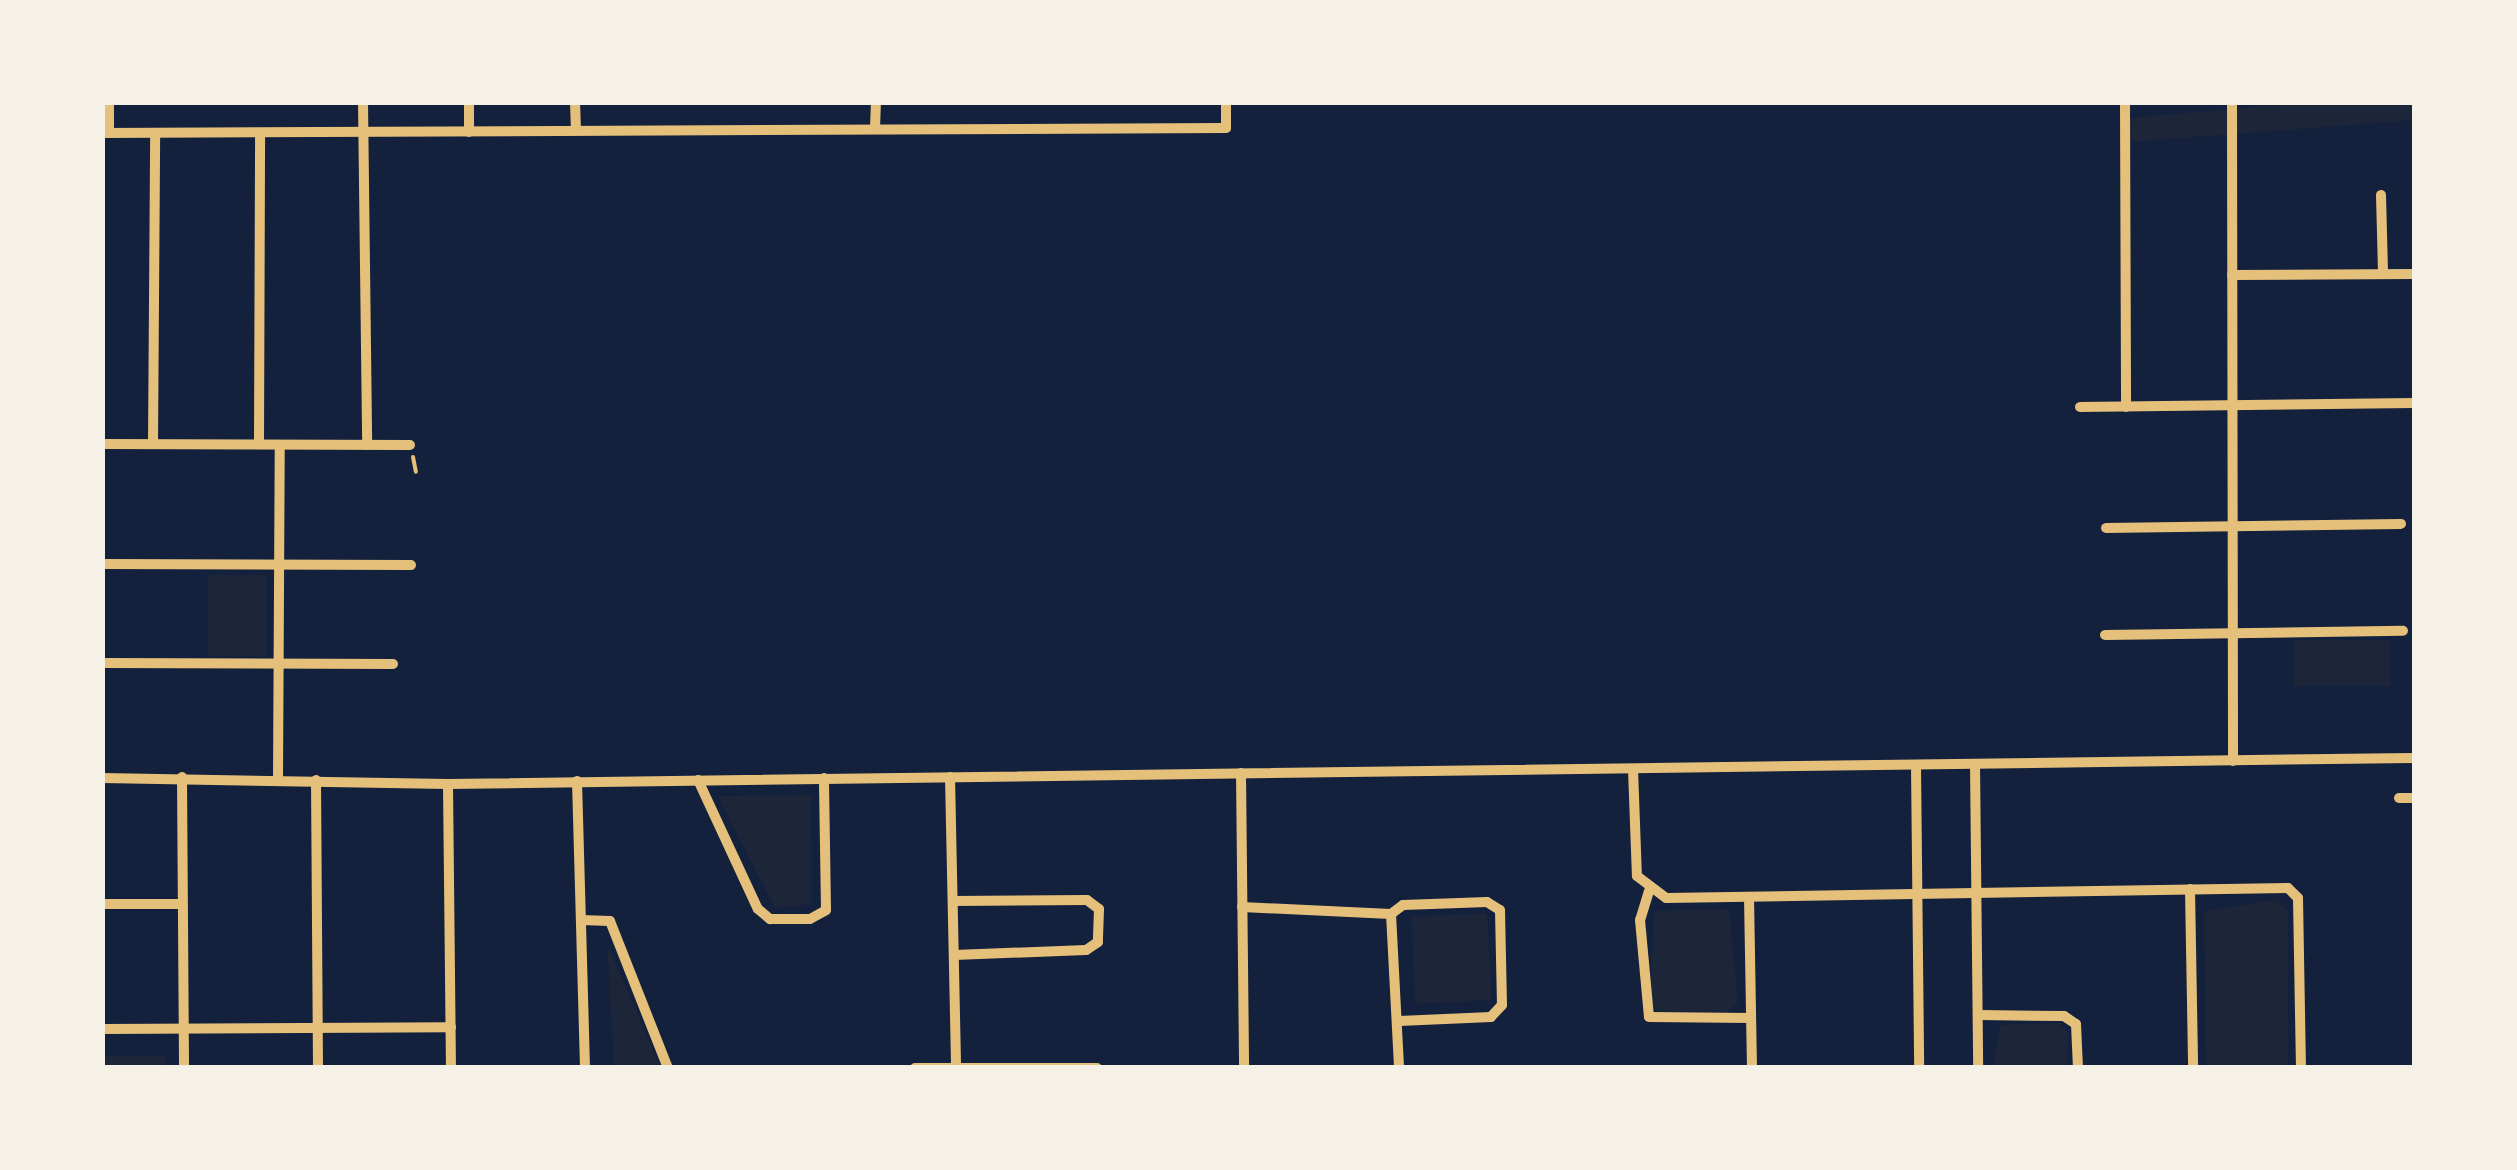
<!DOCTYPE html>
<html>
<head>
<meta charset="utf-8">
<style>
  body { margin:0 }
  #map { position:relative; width:2517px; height:1170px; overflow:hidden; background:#14213d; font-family:Signika,sans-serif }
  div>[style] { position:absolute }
  .green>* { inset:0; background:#1d2539; transform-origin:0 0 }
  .path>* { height:4px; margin:-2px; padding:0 2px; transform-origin:2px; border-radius:2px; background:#e5c07b }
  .minor>* { height:10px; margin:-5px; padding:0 5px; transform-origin:5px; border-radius:5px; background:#e5c07b }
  span { translate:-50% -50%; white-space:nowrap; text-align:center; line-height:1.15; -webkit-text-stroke:10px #f6f1e7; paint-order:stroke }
  .frame { position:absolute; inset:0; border:105px solid #f6f1e7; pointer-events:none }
</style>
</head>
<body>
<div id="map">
  <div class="green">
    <div style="clip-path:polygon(2299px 103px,2414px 103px,2414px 120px,2129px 142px,2127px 118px)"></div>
    <div style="left:208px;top:575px;width:59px;height:81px"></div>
    <div style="left:2294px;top:640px;width:96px;height:46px"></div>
    <div style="clip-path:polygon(811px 795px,812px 904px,775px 908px,718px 796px)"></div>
    <div style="clip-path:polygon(2276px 900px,2288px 911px,2288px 1067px,2206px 1067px,2204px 911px)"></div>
    <div style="clip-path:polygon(1729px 909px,1738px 1003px,1727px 1012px,1658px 1011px,1649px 1004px,1654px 911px)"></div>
    <div style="left:1487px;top:913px;width:87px;height:76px;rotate:87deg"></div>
    <div style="clip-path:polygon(607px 943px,660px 1067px,614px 1067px)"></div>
    <div style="clip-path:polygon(2059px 1023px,2068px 1033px,2068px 1067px,1993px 1067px,2000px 1025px)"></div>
    <div style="left:103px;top:1056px;width:62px;height:11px"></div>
  </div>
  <div class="path">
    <div style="left:413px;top:457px;width:15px;rotate:79deg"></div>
  </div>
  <div class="minor">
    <div style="left:109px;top:102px;width:31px;rotate:90deg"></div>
    <div style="left:363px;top:102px;width:343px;rotate:89.3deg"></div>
    <div style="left:575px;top:102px;width:28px;rotate:88deg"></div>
    <div style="left:2125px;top:102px;width:305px;rotate:89.8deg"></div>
    <div style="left:2232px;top:102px;width:659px;rotate:89.91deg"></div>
    <div style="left:875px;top:129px;width:27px;rotate:-88deg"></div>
    <div style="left:469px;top:132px;width:30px;rotate:-90deg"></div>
    <div style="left:102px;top:133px;width:1124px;rotate:-0.25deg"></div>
    <div style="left:1226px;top:128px;width:26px;rotate:-90deg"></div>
    <div style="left:2381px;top:195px;width:79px;rotate:88.5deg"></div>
    <div style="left:2232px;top:275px;width:182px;rotate:-0.3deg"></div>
    <div style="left:2080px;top:407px;width:334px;rotate:-0.7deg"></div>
    <div style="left:102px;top:444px;width:308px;rotate:0.2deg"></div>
    <div style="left:153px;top:444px;width:311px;rotate:-89.6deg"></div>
    <div style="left:259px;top:444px;width:310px;rotate:-89.8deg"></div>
    <div style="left:2106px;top:528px;width:295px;rotate:-0.8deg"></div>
    <div style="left:102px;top:564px;width:309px;rotate:0.2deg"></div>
    <div style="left:2105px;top:635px;width:298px;rotate:-0.8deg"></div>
    <div style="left:102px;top:663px;width:291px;rotate:0.2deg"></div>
    <div style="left:1975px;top:764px;width:304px;rotate:89.4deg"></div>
    <div style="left:1916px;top:765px;width:303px;rotate:89.4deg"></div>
    <div style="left:1633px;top:769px;width:107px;rotate:87.9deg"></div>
    <div style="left:1637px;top:876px;width:36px;rotate:37deg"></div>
    <div style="left:1666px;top:898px;width:622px;rotate:-0.92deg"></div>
    <div style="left:2288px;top:888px;width:14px;rotate:45deg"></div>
    <div style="left:2298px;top:898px;width:170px;rotate:89deg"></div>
    <div style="left:1241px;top:773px;width:295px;rotate:89.4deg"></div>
    <div style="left:182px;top:777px;width:291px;rotate:89.6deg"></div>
    <div style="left:950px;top:777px;width:291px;rotate:88.8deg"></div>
    <div style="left:102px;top:778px;width:346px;rotate:1deg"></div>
    <div style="left:448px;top:784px;width:1966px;rotate:-0.76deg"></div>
    <div style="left:278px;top:780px;width:335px;rotate:-89.7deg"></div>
    <div style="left:316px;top:780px;width:288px;rotate:89.6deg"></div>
    <div style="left:698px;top:780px;width:142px;rotate:65.1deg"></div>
    <div style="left:758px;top:909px;width:16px;rotate:40deg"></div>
    <div style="left:770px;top:919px;width:40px"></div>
    <div style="left:810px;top:919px;width:18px;rotate:-29deg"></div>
    <div style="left:826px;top:910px;width:132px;rotate:-90.9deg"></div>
    <div style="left:577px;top:781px;width:287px;rotate:88.4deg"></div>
    <div style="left:448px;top:784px;width:284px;rotate:89.4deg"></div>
    <div style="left:2399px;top:798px;width:15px"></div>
    <div style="left:2190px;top:889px;width:179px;rotate:89deg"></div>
    <div style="left:1649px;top:891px;width:30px;rotate:107deg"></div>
    <div style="left:1640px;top:920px;width:97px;rotate:84.7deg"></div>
    <div style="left:1649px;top:1017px;width:102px;rotate:0.6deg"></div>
    <div style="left:1749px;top:897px;width:171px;rotate:89deg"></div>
    <div style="left:953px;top:901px;width:134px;rotate:-0.4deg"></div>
    <div style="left:1087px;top:900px;width:15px;rotate:37deg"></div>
    <div style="left:1099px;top:909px;width:33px;rotate:92deg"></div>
    <div style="left:1098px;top:942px;width:14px;rotate:146deg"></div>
    <div style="left:1086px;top:950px;width:132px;rotate:177.8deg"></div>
    <div style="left:102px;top:904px;width:80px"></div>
    <div style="left:1242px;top:907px;width:149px;rotate:2.7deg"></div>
    <div style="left:1391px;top:914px;width:154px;rotate:87deg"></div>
    <div style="left:1391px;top:914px;width:15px;rotate:-37deg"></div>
    <div style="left:1403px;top:905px;width:84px;rotate:-2deg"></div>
    <div style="left:1487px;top:902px;width:15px;rotate:32deg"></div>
    <div style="left:1500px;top:910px;width:95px;rotate:88.8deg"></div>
    <div style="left:1502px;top:1005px;width:16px;rotate:133deg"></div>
    <div style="left:1491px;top:1017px;width:92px;rotate:177.5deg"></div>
    <div style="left:581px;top:920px;width:29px;rotate:2deg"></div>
    <div style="left:610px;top:921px;width:158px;rotate:68.5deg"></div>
    <div style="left:1978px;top:1015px;width:86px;rotate:0.7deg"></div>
    <div style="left:2064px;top:1016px;width:14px;rotate:34deg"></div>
    <div style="left:2076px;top:1024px;width:44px;rotate:87.4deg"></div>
    <div style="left:102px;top:1029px;width:349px;rotate:-0.3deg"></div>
    <div style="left:915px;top:1068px;width:182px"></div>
  </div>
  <div class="frame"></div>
</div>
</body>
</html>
